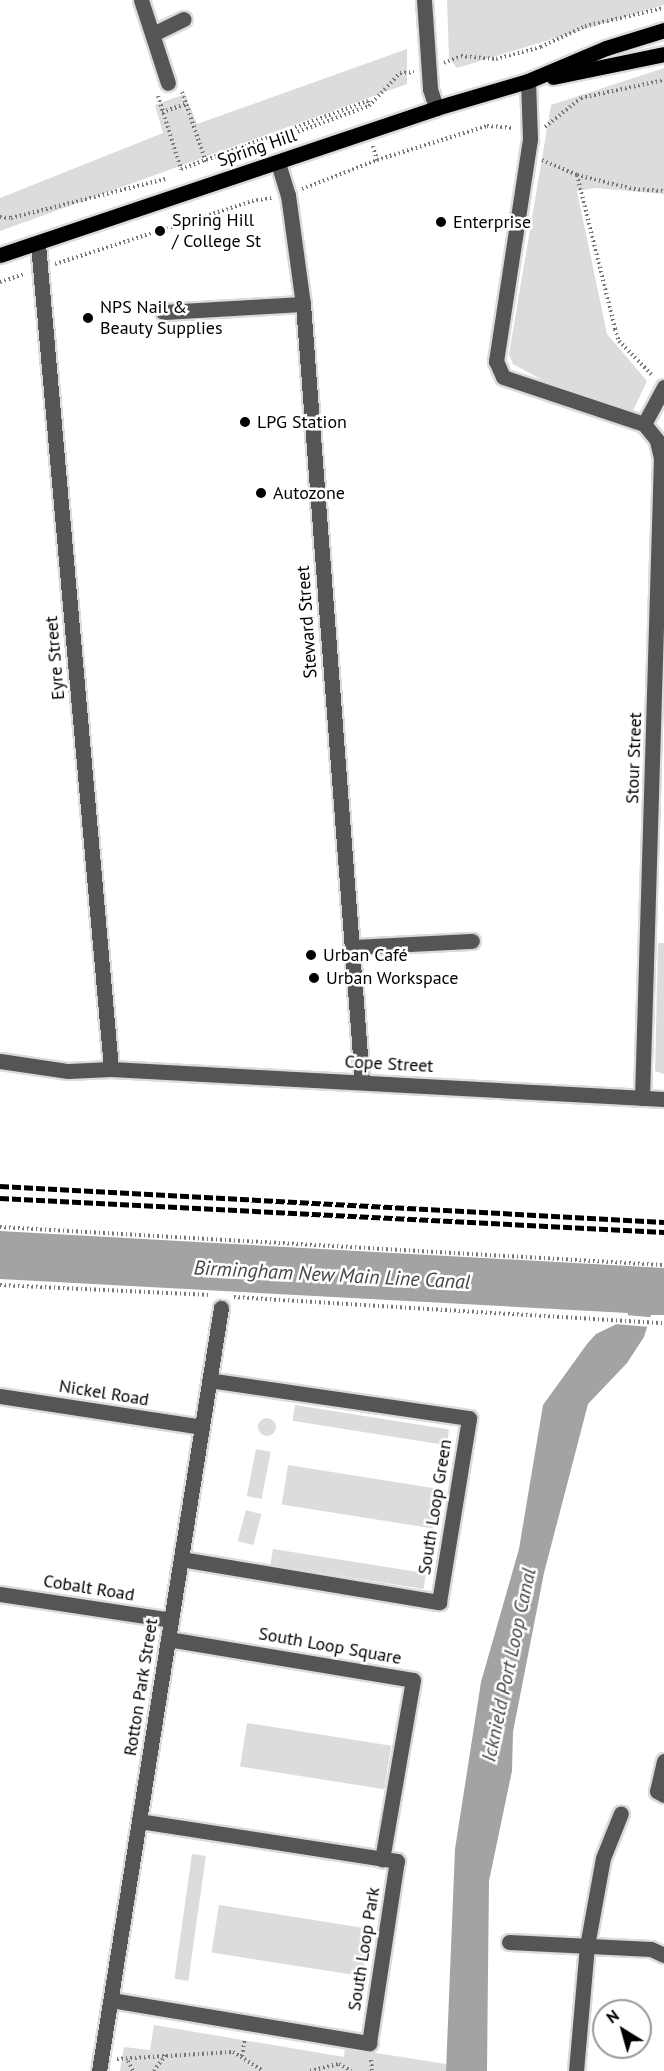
<!DOCTYPE html>
<html>
<head>
<meta charset="utf-8">
<style>
  body { margin:0 }
  #map { position:relative; width:664px; height:2071px; overflow:hidden; background:#fff; font-family:"PT Sans",sans-serif }
  div>[style] { position:absolute }
  .green>* { inset:0; background:#dcdcdc; transform-origin:0 0 }
  .round { border-radius:50% }
  .water>* { inset:0; background:#a3a3a3 }
  .pier>* { inset:0; background:#fff }
  .path>* { height:4px; margin-top:-2px; transform-origin:0; background:repeating-linear-gradient(90deg,#777 0 1.5px,transparent 0 4.5px) }
  .roads { filter:drop-shadow(2px 0 #dbdbdb) drop-shadow(-2px 0 #dbdbdb) drop-shadow(0 2px #dbdbdb) drop-shadow(0 -2px #dbdbdb) }
  .minor>* { height:15px; margin:-7.5px; padding:0 7.5px; transform-origin:7.5px; border-radius:7.5px; background:#555 }
  .major>* { height:15px; margin:-7.5px; padding:0 7.5px; transform-origin:7.5px; border-radius:7.5px; background:#000 }
  .rail>* { height:4.5px; margin-top:-2.25px; transform-origin:0; background:repeating-linear-gradient(90deg,#000 0 9px,transparent 0 12px) }
  .dots>* { width:16px; height:16px; translate:-50% -50%; box-sizing:border-box; border:3px solid #fff; border-radius:50% }
  span { translate:-50% -50%; white-space:nowrap; text-align:center; line-height:1.15; -webkit-text-stroke:5px #fff; paint-order:stroke }
  .street-label { font-size:18px; color:#000 }
  .poi-label { font-size:18px; color:#000 }
  .left { translate:0 -50%; text-align:left }
  .water-label { font-size:20px; color:#444; font-style:italic }
  .north { position:absolute; left:592px; top:1999px; width:60px; height:60px; box-sizing:border-box; background:#fff; border:2px solid #999; border-radius:50%; rotate:323deg; font-size:16px; font-weight:700; line-height:24px; text-align:center; color:#000 }
  .north::after { content:''; display:block; margin:auto; width:21px; height:27px; background:#000; clip-path:polygon(50% 0,100% 100%,50% 72%,0 100%) }
</style>
</head>
<body>
<div id="map">
  <div class="green">
    <div style="clip-path:polygon(447px 0,664px 0,664px 5px,457px 68px,449px 58px)"></div>
    <div style="clip-path:polygon(407px 49px,407px 84px,0 231px,0 198px,163px 133px,155px 105px,185px 94px,197px 124px)"></div>
    <div style="clip-path:polygon(664px 68px,664px 194px,596px 188px,577px 191px,607px 334px,647px 381px,632px 413px,568px 394px,513px 364px,509px 354px,551px 105px)"></div>
    <div style="clip-path:polygon(658px 943px,664px 943px,664px 1074px,655px 1071px)"></div>
    <div style="left:295px;top:1405px;width:156px;height:16px;rotate:9deg"></div>
    <div class="round" style="left:258px;top:1418px;width:18px;height:18px"></div>
    <div style="left:256px;top:1449px;width:15px;height:48px;rotate:11deg"></div>
    <div style="left:288px;top:1465px;width:153px;height:40px;rotate:9deg"></div>
    <div style="left:246px;top:1510px;width:16px;height:32px;rotate:15deg"></div>
    <div style="left:273px;top:1549px;width:155px;height:16px;rotate:9deg"></div>
    <div style="left:247px;top:1723px;width:146px;height:44px;rotate:9deg"></div>
    <div style="left:192px;top:1854px;width:14px;height:126px;rotate:8deg"></div>
    <div style="left:219px;top:1905px;width:153px;height:48px;rotate:9deg"></div>
    <div style="clip-path:polygon(154px 2025px,344px 2057px,345px 2048px,446px 2064px,446px 2071px,120px 2071px,124px 2047px,150px 2050px)"></div>
  </div>
  <div class="water">
    <div style="clip-path:polygon(0 1231px,664px 1268px,664px 1315px,651px 1315px,644px 1337px,627px 1363px,588px 1404px,544px 1573px,513px 1732px,512px 1771px,489px 1881px,487px 2071px,446px 2071px,455px 1849px,481px 1682px,519px 1549px,543px 1405px,587px 1344px,596px 1334px,627px 1319px,628px 1313px,0 1279px)"></div>
  </div>
  <div class="pier">
    <div style="clip-path:polygon(625px 1315px,660px 1318px,653px 1318px,650px 1327px,615px 1324px)"></div>
  </div>
  <div class="path">
    <div style="left:444px;top:63px;width:18px;rotate:-22deg"></div>
    <div style="left:461px;top:56px;width:35px;rotate:5deg"></div>
    <div style="left:496px;top:59px;width:47px;rotate:-14.9deg"></div>
    <div style="left:541px;top:47px;width:49px;rotate:-25.5deg"></div>
    <div style="left:585px;top:26px;width:81px;rotate:-12.8deg"></div>
    <div style="left:182px;top:92px;width:74px;rotate:71.1deg"></div>
    <div style="left:158px;top:96px;width:77px;rotate:72.5deg"></div>
    <div style="left:162px;top:112px;width:25px;rotate:-18deg"></div>
    <div style="left:545px;top:127px;width:46px;rotate:-38.9deg"></div>
    <div style="left:581px;top:98px;width:85px;rotate:-12.2deg"></div>
    <div style="left:373px;top:146px;width:15px;rotate:74deg"></div>
    <div style="left:243px;top:152px;width:134px;rotate:-20.1deg"></div>
    <div style="left:369px;top:106px;width:45px;rotate:-46.8deg"></div>
    <div style="left:400px;top:73px;width:14px;rotate:-4deg"></div>
    <div style="left:542px;top:160px;width:38px;rotate:23deg"></div>
    <div style="left:577px;top:175px;width:59px;rotate:13.8deg"></div>
    <div style="left:634px;top:189px;width:30px;rotate:4deg"></div>
    <div style="left:181px;top:169px;width:199px;rotate:-20deg"></div>
    <div style="left:368px;top:101px;width:5px;rotate:79deg"></div>
    <div style="left:577px;top:175px;width:159px;rotate:76.1deg"></div>
    <div style="left:615px;top:329px;width:13px;rotate:72deg"></div>
    <div style="left:619px;top:341px;width:47px;rotate:45.9deg"></div>
    <div style="left:302px;top:189px;width:80px;rotate:-21.1deg"></div>
    <div style="left:377px;top:160px;width:115px;rotate:-17.2deg"></div>
    <div style="left:487px;top:126px;width:27px;rotate:4deg"></div>
    <div style="left:0;top:217px;width:11px;rotate:5deg"></div>
    <div style="left:11px;top:218px;width:159px;rotate:-14.2deg"></div>
    <div style="left:55px;top:264px;width:207px;rotate:-17.7deg"></div>
    <div style="left:252px;top:201px;width:20px;rotate:-9deg"></div>
    <div style="left:0;top:282px;width:26px;rotate:-18deg"></div>
    <div style="left:0;top:1227px;width:665px;rotate:3.28deg"></div>
    <div style="left:0;top:1285px;width:211px;rotate:2.7deg"></div>
    <div style="left:234px;top:1297px;width:431px;rotate:3.5deg"></div>
    <div style="left:242px;top:2056px;width:17px;rotate:-80deg"></div>
    <div style="left:117px;top:2059px;width:116px;rotate:-3.5deg"></div>
    <div style="left:233px;top:2052px;width:36px;rotate:32deg"></div>
    <div style="left:371px;top:2060px;width:11px;rotate:85deg"></div>
    <div style="left:128px;top:2061px;width:11px;rotate:63deg"></div>
    <div style="left:154px;top:2071px;width:21px;rotate:-55deg"></div>
    <div style="left:310px;top:2071px;width:30px;rotate:-14deg"></div>
    <div style="left:339px;top:2064px;width:14px;rotate:30deg"></div>
  </div>
  <div class="roads">
    <div class="minor">
      <div style="left:141px;top:0;width:87px;rotate:72deg"></div>
      <div style="left:424px;top:0;width:89px;rotate:86.1deg"></div>
      <div style="left:430px;top:89px;width:20px;rotate:72deg"></div>
      <div style="left:153px;top:34px;width:34px;rotate:-26deg"></div>
      <div style="left:528px;top:81px;width:58px;rotate:88deg"></div>
      <div style="left:530px;top:139px;width:225px;rotate:98.7deg"></div>
      <div style="left:496px;top:361px;width:17px;rotate:66deg"></div>
      <div style="left:503px;top:377px;width:149px;rotate:18.4deg"></div>
      <div style="left:278px;top:163px;width:34px;rotate:73deg"></div>
      <div style="left:288px;top:195px;width:110px;rotate:82.2deg"></div>
      <div style="left:303px;top:304px;width:779px;rotate:85.66deg"></div>
      <div style="left:38px;top:244px;width:828px;rotate:84.94deg"></div>
      <div style="left:163px;top:312px;width:140px;rotate:-3.3deg"></div>
      <div style="left:644px;top:424px;width:42px;rotate:-61.6deg"></div>
      <div style="left:352px;top:947px;width:120px;rotate:-2.9deg"></div>
      <div style="left:0;top:1061px;width:69px;rotate:8.4deg"></div>
      <div style="left:68px;top:1071px;width:43px;rotate:-2.7deg"></div>
      <div style="left:111px;top:1069px;width:554px;rotate:3.11deg"></div>
      <div style="left:642px;top:1098px;width:640px;rotate:-88.3deg"></div>
      <div style="left:661px;top:458px;width:18px;rotate:-103deg"></div>
      <div style="left:657px;top:440px;width:21px;rotate:-129deg"></div>
      <div style="left:0;top:1396px;width:204px;rotate:8.7deg"></div>
      <div style="left:181px;top:1559px;width:262px;rotate:9.5deg"></div>
      <div style="left:439px;top:1602px;width:186px;rotate:-80.7deg"></div>
      <div style="left:469px;top:1418px;width:262px;rotate:-171.7deg"></div>
      <div style="left:0;top:1594px;width:173px;rotate:8.6deg"></div>
      <div style="left:168px;top:1639px;width:248px;rotate:9.5deg"></div>
      <div style="left:413px;top:1680px;width:182px;rotate:99.8deg"></div>
      <div style="left:664px;top:1761px;width:31px;rotate:103deg"></div>
      <div style="left:657px;top:1791px;width:8px;rotate:30deg"></div>
      <div style="left:509px;top:1942px;width:142px;rotate:2.8deg"></div>
      <div style="left:651px;top:1949px;width:14px;rotate:25deg"></div>
      <div style="left:111px;top:2000px;width:262px;rotate:9.5deg"></div>
      <div style="left:369px;top:2043px;width:184px;rotate:-81.3deg"></div>
      <div style="left:397px;top:1861px;width:261px;rotate:-171.2deg"></div>
      <div style="left:99px;top:2071px;width:773px;rotate:-80.92deg"></div>
      <div style="left:576px;top:2071px;width:125px;rotate:-85deg"></div>
      <div style="left:587px;top:1946px;width:89px;rotate:-79.7deg"></div>
      <div style="left:603px;top:1858px;width:48px;rotate:-68.2deg"></div>
    </div>
    <div class="major">
      <div style="left:553px;top:77px;width:113px;rotate:-11.7deg"></div>
      <div style="left:0;top:255px;width:460px;rotate:-18.6deg"></div>
      <div style="left:436px;top:108px;width:96px;rotate:-16.4deg"></div>
      <div style="left:528px;top:81px;width:85px;rotate:-22.9deg"></div>
      <div style="left:606px;top:48px;width:61px;rotate:-17.2deg"></div>
    </div>
  </div>
  <div class="rail">
    <div style="left:0;top:1186px;width:665px;rotate:3.1deg"></div>
    <div style="left:0;top:1198px;width:665px;rotate:2.93deg"></div>
  </div>
  <div class="dots">
    <div style="left:441px;top:222px;background:#000"></div>
    <div style="left:160px;top:231px;background:#000"></div>
    <div style="left:88px;top:318px;background:#000"></div>
    <div style="left:245px;top:422px;background:#000"></div>
    <div style="left:261px;top:493px;background:#000"></div>
    <div style="left:311px;top:955px;background:#000"></div>
    <div style="left:314px;top:978px;background:#000"></div>
  </div>
  <div class="street-label">
    <span style="left:257px;top:148px;rotate:-19deg">Spring Hill</span>
    <span style="left:307px;top:622px;rotate:-94deg">Steward Street</span>
    <span style="left:55px;top:658px;rotate:-95deg">Eyre Street</span>
    <span style="left:634px;top:758px;rotate:-88deg">Stour Street</span>
    <span style="left:389px;top:1064px;rotate:3deg">Cope Street</span>
    <span style="left:104px;top:1393px;rotate:9deg">Nickel Road</span>
    <span style="left:435px;top:1507px;rotate:-81deg">South Loop Green</span>
    <span style="left:89px;top:1588px;rotate:9deg">Cobalt Road</span>
    <span style="left:330px;top:1646px;rotate:10deg">South Loop Square</span>
    <span style="left:141px;top:1687px;rotate:-81deg">Rotton Park Street</span>
    <span style="left:364px;top:1949px;rotate:-81deg">South Loop Park</span>
  </div>
  <div class="poi-label">
    <span class="left" style="left:172px;top:231px">Spring Hill<br>/ College St</span>
    <span class="left" style="left:453px;top:222px">Enterprise</span>
    <span class="left" style="left:100px;top:318px">NPS Nail &amp;<br>Beauty Supplies</span>
    <span class="left" style="left:257px;top:422px">LPG Station</span>
    <span class="left" style="left:273px;top:493px">Autozone</span>
    <span class="left" style="left:323px;top:955px">Urban Café</span>
    <span class="left" style="left:326px;top:978px">Urban Workspace</span>
  </div>
  <div class="water-label">
    <span style="left:332px;top:1275px;rotate:3deg">Birmingham New Main Line Canal</span>
    <span style="left:509px;top:1665px;rotate:-78deg">Icknield Port Loop Canal</span>
  </div>
  <div class="north">N</div>
</div>
</body>
</html>
